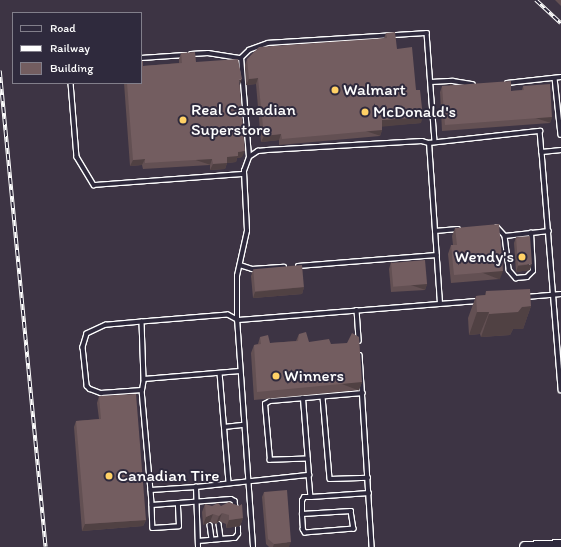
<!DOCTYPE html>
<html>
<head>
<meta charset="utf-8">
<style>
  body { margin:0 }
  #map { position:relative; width:561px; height:547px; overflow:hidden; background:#3d3444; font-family:Itim,sans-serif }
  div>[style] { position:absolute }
  .roads { filter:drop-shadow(1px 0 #fff) drop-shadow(-1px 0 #fff) drop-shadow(0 1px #fff) drop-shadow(0 -1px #fff) }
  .service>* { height:3.5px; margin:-1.75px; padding:0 1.75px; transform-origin:1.75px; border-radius:1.75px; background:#2f2a3d }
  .secondary>* { height:10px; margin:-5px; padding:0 5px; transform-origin:5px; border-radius:5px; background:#2f2a3d }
  .rail>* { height:3.5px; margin-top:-1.75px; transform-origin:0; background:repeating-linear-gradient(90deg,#2f2a3d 0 6px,#fff 0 12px); box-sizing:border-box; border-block:1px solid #fff }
  .wall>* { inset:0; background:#635053 }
  .shaded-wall>* { inset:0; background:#504143; transform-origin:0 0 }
  .building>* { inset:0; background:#735d60; transform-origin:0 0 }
  .dots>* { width:11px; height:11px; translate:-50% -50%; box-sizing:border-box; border:2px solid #2f2a3d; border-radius:50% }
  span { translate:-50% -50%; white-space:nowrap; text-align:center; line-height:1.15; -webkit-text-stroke:4px #2f2a3d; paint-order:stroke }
  .poi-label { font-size:17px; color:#fff }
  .left { translate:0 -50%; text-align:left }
  .right { translate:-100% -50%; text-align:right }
  .legend { position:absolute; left:12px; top:12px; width:130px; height:72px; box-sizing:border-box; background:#2f2a3d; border:1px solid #827f8b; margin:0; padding:5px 7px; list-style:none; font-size:12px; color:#fff }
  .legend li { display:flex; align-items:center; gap:8px; height:20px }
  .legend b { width:20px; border:1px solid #827f8b }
</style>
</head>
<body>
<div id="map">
  <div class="roads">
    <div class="service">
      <div style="left:191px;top:54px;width:17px;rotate:-3deg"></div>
      <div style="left:208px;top:53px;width:33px;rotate:9deg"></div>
      <div style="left:141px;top:58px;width:44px;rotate:-3.9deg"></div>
      <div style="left:555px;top:78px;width:57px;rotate:84deg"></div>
      <div style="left:431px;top:82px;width:22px;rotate:-3deg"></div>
      <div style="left:453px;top:81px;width:20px;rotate:9deg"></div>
      <div style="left:71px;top:83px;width:74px;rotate:85.4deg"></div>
      <div style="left:77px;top:157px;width:33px;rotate:59deg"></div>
      <div style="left:94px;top:185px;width:150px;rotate:-4.2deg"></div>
      <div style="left:507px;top:83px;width:54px;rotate:-6.3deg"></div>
      <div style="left:542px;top:152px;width:239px;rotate:85.4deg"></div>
      <div style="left:249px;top:157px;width:99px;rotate:-94.6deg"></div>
      <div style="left:241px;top:58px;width:11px;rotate:-45deg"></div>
      <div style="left:249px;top:50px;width:20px;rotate:-20deg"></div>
      <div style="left:268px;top:43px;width:159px;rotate:-3.6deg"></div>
      <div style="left:427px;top:33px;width:109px;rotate:85.8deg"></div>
      <div style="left:497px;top:227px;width:12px;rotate:48deg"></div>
      <div style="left:505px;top:236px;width:44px;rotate:-6.5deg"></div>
      <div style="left:435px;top:231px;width:23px;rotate:-5deg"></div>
      <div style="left:505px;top:236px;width:34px;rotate:83deg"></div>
      <div style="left:509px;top:270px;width:11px;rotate:49deg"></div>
      <div style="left:516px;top:278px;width:11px;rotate:-5deg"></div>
      <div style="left:527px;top:277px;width:8px;rotate:-45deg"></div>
      <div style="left:533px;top:271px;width:38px;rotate:-93deg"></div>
      <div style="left:240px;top:265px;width:13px;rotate:18deg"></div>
      <div style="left:252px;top:269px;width:32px;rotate:-4deg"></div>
      <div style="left:298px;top:266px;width:139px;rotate:-4.5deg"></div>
      <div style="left:526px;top:297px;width:35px;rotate:-5deg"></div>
      <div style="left:440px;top:304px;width:161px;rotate:-93.9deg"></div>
      <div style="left:429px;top:143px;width:112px;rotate:-6.2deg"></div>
      <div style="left:540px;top:131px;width:21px;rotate:85deg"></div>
      <div style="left:542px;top:152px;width:19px;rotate:-6deg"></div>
      <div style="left:357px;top:310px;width:31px;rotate:86deg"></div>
      <div style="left:237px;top:320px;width:44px;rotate:-90deg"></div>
      <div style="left:237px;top:276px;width:46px;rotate:-77.5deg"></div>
      <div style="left:247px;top:231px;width:60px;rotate:-92.9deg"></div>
      <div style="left:244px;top:171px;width:15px;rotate:-70deg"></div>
      <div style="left:249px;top:157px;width:11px;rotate:-34deg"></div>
      <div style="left:258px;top:151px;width:9px;rotate:-6deg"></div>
      <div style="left:267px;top:150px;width:155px;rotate:-3.3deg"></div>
      <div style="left:422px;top:141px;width:7px;rotate:16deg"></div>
      <div style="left:237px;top:320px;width:10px;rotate:-151deg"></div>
      <div style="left:228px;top:315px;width:86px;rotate:175.3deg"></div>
      <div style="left:142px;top:322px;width:57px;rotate:88deg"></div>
      <div style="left:144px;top:379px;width:96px;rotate:-4.8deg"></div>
      <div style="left:142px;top:322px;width:36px;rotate:175deg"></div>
      <div style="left:106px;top:325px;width:21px;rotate:155deg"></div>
      <div style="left:87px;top:334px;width:14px;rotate:107deg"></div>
      <div style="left:83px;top:347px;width:39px;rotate:84deg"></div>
      <div style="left:87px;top:386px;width:4px;rotate:45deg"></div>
      <div style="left:90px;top:389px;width:12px;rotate:20deg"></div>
      <div style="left:101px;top:393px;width:41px;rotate:-4.2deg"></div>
      <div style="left:142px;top:390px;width:11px;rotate:-80deg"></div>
      <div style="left:360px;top:355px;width:192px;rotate:86.4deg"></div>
      <div style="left:220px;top:373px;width:110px;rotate:85.3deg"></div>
      <div style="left:142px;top:390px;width:100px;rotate:84.9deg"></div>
      <div style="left:151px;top:490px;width:45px;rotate:-3.8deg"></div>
      <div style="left:323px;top:397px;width:82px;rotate:85.1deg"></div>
      <div style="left:330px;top:479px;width:38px;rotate:-2deg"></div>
      <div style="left:224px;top:427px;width:20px;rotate:-6deg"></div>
      <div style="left:308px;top:459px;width:38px;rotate:178deg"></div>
      <div style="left:270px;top:460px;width:56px;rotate:-95.1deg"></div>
      <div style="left:265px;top:404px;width:6px;rotate:-31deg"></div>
      <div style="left:270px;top:401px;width:93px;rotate:-4.9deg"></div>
      <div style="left:309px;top:475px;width:22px;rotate:85deg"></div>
      <div style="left:311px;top:497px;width:58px;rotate:-3.9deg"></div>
      <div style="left:151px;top:490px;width:15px;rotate:86deg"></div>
      <div style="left:152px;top:505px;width:79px;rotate:-4.3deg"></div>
      <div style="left:231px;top:499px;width:4px;rotate:27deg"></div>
      <div style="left:235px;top:501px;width:7px;rotate:82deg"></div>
      <div style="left:152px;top:505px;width:23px;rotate:88deg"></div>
      <div style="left:153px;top:528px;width:26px;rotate:-4deg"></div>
      <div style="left:179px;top:526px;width:22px;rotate:-93deg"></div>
      <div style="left:302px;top:514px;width:49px;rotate:-3.5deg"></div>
      <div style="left:351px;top:511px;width:18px;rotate:81deg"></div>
      <div style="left:354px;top:529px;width:49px;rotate:175.3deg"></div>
      <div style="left:305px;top:533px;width:4px;rotate:-124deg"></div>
      <div style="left:303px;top:530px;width:16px;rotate:-94deg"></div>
      <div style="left:302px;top:514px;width:13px;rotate:-90deg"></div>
      <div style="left:302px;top:501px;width:4px;rotate:-63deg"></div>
      <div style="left:304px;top:497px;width:7px"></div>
      <div style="left:219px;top:524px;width:15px;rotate:82deg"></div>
      <div style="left:210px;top:525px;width:15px;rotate:82deg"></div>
      <div style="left:198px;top:541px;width:37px;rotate:-5deg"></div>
      <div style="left:235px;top:538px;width:5px;rotate:-53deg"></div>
      <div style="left:238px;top:534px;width:6px;rotate:-90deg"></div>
      <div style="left:198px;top:547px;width:60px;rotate:-91.9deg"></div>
      <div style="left:196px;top:487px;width:114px;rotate:-6.1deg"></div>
      <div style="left:309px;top:475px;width:77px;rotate:-94.5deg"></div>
      <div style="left:253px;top:547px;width:228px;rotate:-94deg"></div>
      <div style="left:237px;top:320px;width:242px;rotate:-4.5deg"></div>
    </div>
    <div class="secondary">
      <div style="left:525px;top:547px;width:36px;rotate:-3deg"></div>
    </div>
  </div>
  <div class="rail">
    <div style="left:536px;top:0;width:34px;rotate:43deg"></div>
    <div style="left:0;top:71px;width:478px;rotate:84.5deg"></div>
  </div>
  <div class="wall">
    <div style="clip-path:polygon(555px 0,561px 0,561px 6px)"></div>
    <div style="clip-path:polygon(386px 33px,397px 49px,416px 90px,421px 123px,382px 126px,382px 130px,380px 136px,279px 145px,279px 140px,261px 142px,256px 84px,246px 85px,245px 65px,247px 59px,384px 38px)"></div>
    <div style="clip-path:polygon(181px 53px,196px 62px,240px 85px,242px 157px,237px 158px,236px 162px,227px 163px,225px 169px,210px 170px,210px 165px,143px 169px,142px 165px,130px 166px,124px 83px,141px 83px,143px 66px,179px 63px,179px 59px)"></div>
    <div style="clip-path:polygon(442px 86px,511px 91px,522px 90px,523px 86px,552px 117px,550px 123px,442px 131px,440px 92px)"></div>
    <div style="clip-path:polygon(455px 228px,500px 279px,451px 283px,448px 254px,451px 245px,453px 245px,452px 236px)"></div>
    <div style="clip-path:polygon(516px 237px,530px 270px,516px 272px,514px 243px)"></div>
    <div style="clip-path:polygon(391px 262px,427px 284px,425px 290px,391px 292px,389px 269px)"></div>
    <div style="clip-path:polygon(253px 270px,304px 287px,302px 294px,253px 298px,251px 276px)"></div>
    <div style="clip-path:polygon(486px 291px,531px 306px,523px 329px,513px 329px,510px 335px,481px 337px,480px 334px,469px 335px,468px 318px,476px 296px,485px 295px)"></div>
    <div style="clip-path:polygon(299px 334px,309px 342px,331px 344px,362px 382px,359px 390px,254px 400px,251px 353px,254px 345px,258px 344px,260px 337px,270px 343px,296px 341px)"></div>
    <div style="clip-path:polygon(99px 396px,146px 520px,143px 526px,82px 531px,74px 427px,76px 421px,99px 419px,97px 403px)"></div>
    <div style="clip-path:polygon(264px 492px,289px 547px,269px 547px,266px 544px,262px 497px)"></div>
    <div style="clip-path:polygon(205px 504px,243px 518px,240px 526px,226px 528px,226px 524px,219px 521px,216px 524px,210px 522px,203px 525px,202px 512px)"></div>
  </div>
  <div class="shaded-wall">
    <div style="clip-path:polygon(258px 78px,256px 84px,246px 85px,249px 79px)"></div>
    <div style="clip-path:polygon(242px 79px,240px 85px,239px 80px)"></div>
    <div style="clip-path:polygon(423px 117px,421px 123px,379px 127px,382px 120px)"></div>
    <div style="left:552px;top:117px;width:6px;height:107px;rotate:108deg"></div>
    <div style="left:382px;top:130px;width:6px;height:100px;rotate:108deg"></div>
    <div style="clip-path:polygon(281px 134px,279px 140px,261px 142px,264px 136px)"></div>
    <div style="clip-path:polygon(245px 151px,242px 157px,237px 158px,236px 162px,227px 163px,225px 169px,210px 170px,213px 164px,238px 152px)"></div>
    <div style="clip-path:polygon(145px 159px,142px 165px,130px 166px,133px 160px)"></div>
    <div style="left:212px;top:159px;width:6px;height:67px;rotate:108deg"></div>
    <div style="clip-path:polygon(532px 264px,530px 270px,516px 272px,518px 266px)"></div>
    <div style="left:503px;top:271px;width:9px;height:49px;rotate:111deg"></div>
    <div style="left:427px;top:284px;width:6px;height:34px;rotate:108deg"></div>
    <div style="clip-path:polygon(304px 287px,302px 294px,253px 298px,255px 292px)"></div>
    <div style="clip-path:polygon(531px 306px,523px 329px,513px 329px,510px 335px,481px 337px,489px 314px,522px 307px)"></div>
    <div style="clip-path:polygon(477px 312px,489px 312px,480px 334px,469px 335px)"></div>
    <div style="left:362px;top:382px;width:9px;height:105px;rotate:111deg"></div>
    <div style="clip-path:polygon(222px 513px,219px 521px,216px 524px,219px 516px)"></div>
    <div style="clip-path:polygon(213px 514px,210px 522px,203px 525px,206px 517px)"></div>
    <div style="clip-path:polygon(243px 518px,240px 526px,226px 528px,229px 520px)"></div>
    <div style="clip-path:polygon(146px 520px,143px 526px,82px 531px,85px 524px)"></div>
    <div style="clip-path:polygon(291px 542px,289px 547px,273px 547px,274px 544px)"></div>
  </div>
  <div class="building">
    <div style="clip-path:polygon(395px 32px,397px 49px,412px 47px,416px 90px,420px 90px,423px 117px,382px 120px,382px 130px,282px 139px,281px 134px,264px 136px,258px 78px,249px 79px,247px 59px,259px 47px,387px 38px,386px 33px)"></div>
    <div style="clip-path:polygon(195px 52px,196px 62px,238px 59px,242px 79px,239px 80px,245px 151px,238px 152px,238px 156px,227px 157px,227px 163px,213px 164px,212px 159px,145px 163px,145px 159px,133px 160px,127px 83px,141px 83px,141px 61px,143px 61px,143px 66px,182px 63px,181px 53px)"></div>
    <div style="clip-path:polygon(511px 81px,511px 91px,524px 90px,523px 86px,550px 84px,552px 117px,445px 125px,442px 86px)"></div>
    <div style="clip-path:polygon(499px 224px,503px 271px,454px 275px,451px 245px,457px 245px,455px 228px)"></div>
    <div style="left:530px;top:236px;width:28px;height:14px;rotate:86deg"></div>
    <div style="left:425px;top:260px;width:24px;height:34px;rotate:85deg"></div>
    <div style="left:302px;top:265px;width:22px;height:49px;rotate:85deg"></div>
    <div style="clip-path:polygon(530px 289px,531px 306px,522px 307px,518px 312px,489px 314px,489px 312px,477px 312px,476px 296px,486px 295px,486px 291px)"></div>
    <div style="clip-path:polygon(306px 332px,309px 342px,329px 339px,331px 344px,347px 343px,352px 333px,359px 337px,362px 382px,257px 392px,254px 345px,261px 344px,260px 337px,268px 335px,270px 343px,298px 341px,299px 334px)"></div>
    <div style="clip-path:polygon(136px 394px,146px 520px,85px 524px,76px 421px,101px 419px,99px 396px)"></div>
    <div style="clip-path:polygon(287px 490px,291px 542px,274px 544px,268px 539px,264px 492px)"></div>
    <div style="clip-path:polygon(229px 502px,239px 506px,242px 504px,243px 518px,229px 520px,229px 515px,222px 513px,219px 516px,213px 514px,206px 517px,205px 504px,212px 506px,218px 503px,221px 506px)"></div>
  </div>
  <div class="dots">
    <div style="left:335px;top:90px;background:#ffd166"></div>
    <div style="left:365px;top:112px;background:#ffd166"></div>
    <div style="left:183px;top:120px;background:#ffd166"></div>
    <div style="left:522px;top:257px;background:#ffd166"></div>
    <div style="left:276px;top:376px;background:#ffd166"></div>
    <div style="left:109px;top:476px;background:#ffd166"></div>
  </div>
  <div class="poi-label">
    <span class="left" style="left:343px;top:90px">Walmart</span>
    <span class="left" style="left:191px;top:120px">Real Canadian<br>Superstore</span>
    <span class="left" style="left:373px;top:112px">McDonald's</span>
    <span class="right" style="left:514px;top:257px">Wendy's</span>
    <span class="left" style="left:284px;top:376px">Winners</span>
    <span class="left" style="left:117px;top:476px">Canadian Tire</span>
  </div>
  <ul class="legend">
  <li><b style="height:5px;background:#2f2a3d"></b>Road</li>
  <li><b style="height:5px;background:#fff"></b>Railway</li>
  <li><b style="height:11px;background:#735d60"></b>Building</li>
  </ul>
</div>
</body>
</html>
